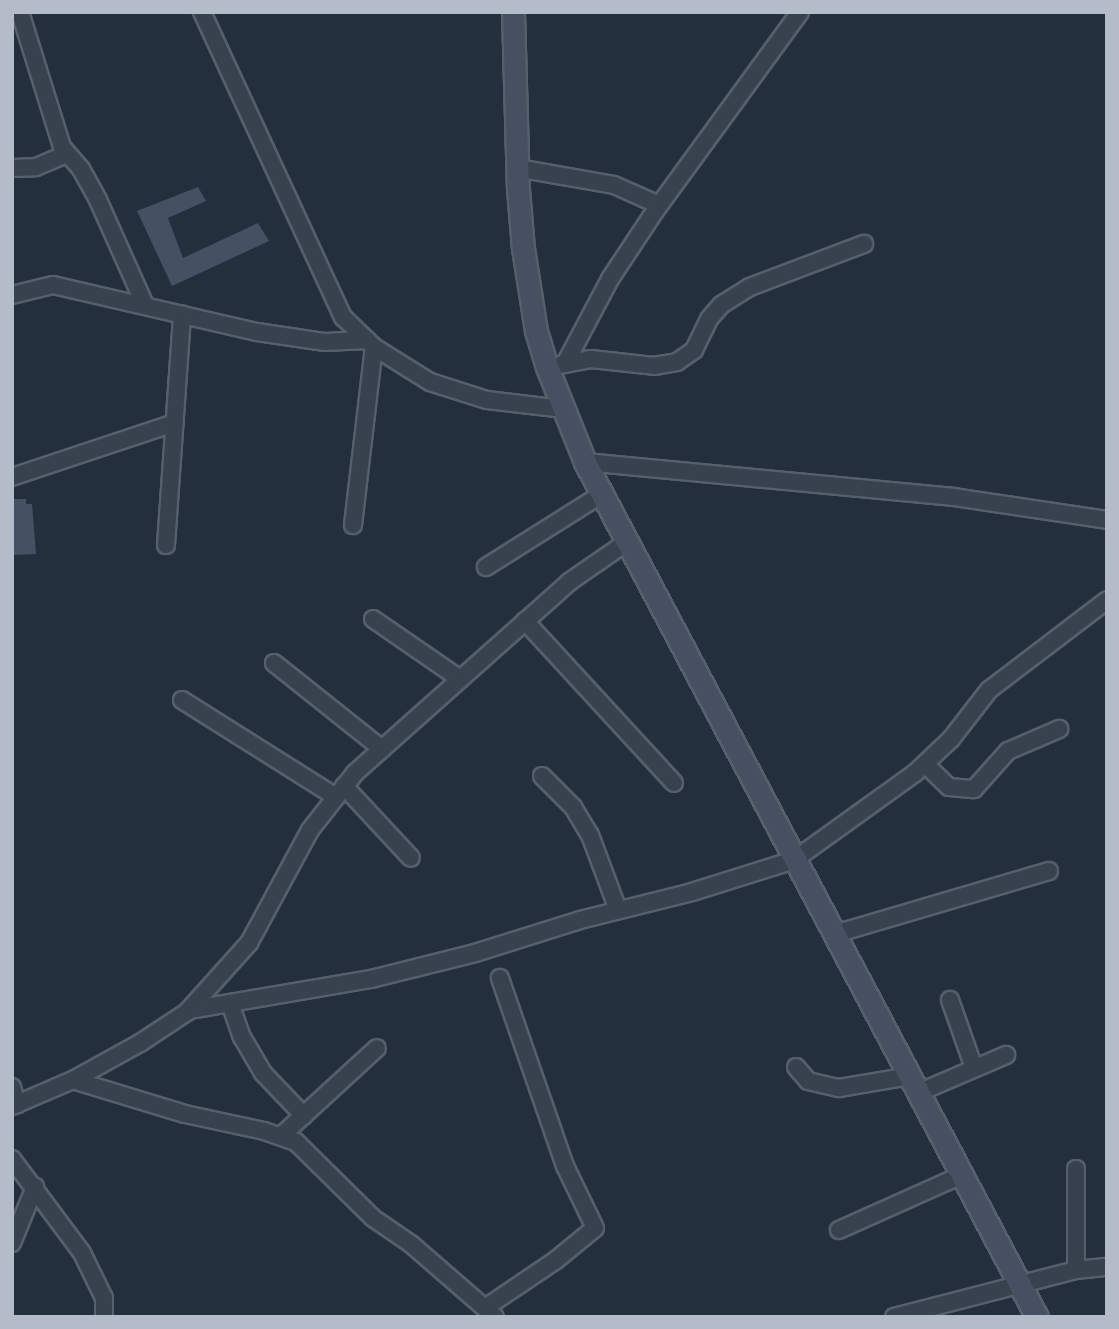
<!DOCTYPE html>
<html>
<head>
<meta charset="utf-8">
<style>
  body { margin:0 }
  #map { position:relative; width:1119px; height:1329px; overflow:hidden; background:#242f3e; font-family:"Varela Round",sans-serif }
  div>[style] { position:absolute }
  .building>* { inset:0; background:#455162 }
  .roads { filter:drop-shadow(2px 0 #565f6c) drop-shadow(-2px 0 #565f6c) drop-shadow(0 2px #565f6c) drop-shadow(0 -2px #565f6c) }
  .street>* { height:16px; margin:-8px; padding:0 8px; transform-origin:8px; border-radius:8px; background:#38414e }
  .secondary>* { height:21px; margin:-10.5px; padding:0 10.5px; transform-origin:10.5px; border-radius:10.5px; background:#465061 }
  span { translate:-50% -50%; white-space:nowrap; text-align:center; line-height:1.15; -webkit-text-stroke:5px #1d2633; paint-order:stroke }
  .frame { position:absolute; inset:0; border:14px solid #b4bcc9; pointer-events:none }
</style>
</head>
<body>
<div id="map">
  <div class="building">
    <div style="clip-path:polygon(198px 187px,206px 201px,168px 218px,183px 258px,258px 223px,269px 241px,172px 286px,137px 211px)"></div>
    <div style="clip-path:polygon(12px 499px,26px 499px,26px 504px,32px 504px,36px 554px,14px 555px)"></div>
  </div>
  <div class="roads">
    <div class="street">
      <div style="left:20px;top:12px;width:141px;rotate:72.7deg"></div>
      <div style="left:62px;top:147px;width:29px;rotate:49deg"></div>
      <div style="left:81px;top:169px;width:35px;rotate:61deg"></div>
      <div style="left:98px;top:200px;width:115px;rotate:65.9deg"></div>
      <div style="left:202px;top:12px;width:336px;rotate:65.2deg"></div>
      <div style="left:343px;top:317px;width:43px;rotate:44.1deg"></div>
      <div style="left:374px;top:347px;width:66px;rotate:32deg"></div>
      <div style="left:430px;top:382px;width:60px;rotate:17.5deg"></div>
      <div style="left:487px;top:400px;width:78px;rotate:6.7deg"></div>
      <div style="left:12px;top:168px;width:24px;rotate:-2deg"></div>
      <div style="left:36px;top:167px;width:33px;rotate:-23deg"></div>
      <div style="left:517px;top:168px;width:98px;rotate:9.9deg"></div>
      <div style="left:614px;top:185px;width:49px;rotate:24deg"></div>
      <div style="left:12px;top:295px;width:42px;rotate:-13.7deg"></div>
      <div style="left:53px;top:285px;width:209px;rotate:13deg"></div>
      <div style="left:257px;top:332px;width:69px;rotate:8.4deg"></div>
      <div style="left:325px;top:342px;width:42px;rotate:-2.7deg"></div>
      <div style="left:565px;top:364px;width:96px;rotate:-62.1deg"></div>
      <div style="left:610px;top:279px;width:82px;rotate:-56.5deg"></div>
      <div style="left:655px;top:211px;width:246px;rotate:-53.9deg"></div>
      <div style="left:560px;top:365px;width:32px;rotate:-11deg"></div>
      <div style="left:591px;top:359px;width:63px;rotate:6.3deg"></div>
      <div style="left:654px;top:366px;width:23px;rotate:-10deg"></div>
      <div style="left:677px;top:362px;width:21px;rotate:-35deg"></div>
      <div style="left:694px;top:350px;width:34px;rotate:-64deg"></div>
      <div style="left:709px;top:319px;width:18px;rotate:-49deg"></div>
      <div style="left:721px;top:305px;width:34px;rotate:-32deg"></div>
      <div style="left:750px;top:287px;width:122px;rotate:-20.7deg"></div>
      <div style="left:585px;top:462px;width:371px;rotate:5.4deg"></div>
      <div style="left:954px;top:497px;width:155px;rotate:8.5deg"></div>
      <div style="left:12px;top:477px;width:171px;rotate:-18.4deg"></div>
      <div style="left:353px;top:525px;width:179px;rotate:-83.3deg"></div>
      <div style="left:166px;top:545px;width:231px;rotate:-86deg"></div>
      <div style="left:486px;top:567px;width:137px;rotate:-32.2deg"></div>
      <div style="left:373px;top:619px;width:106px;rotate:34.6deg"></div>
      <div style="left:525px;top:621px;width:220px;rotate:47.4deg"></div>
      <div style="left:274px;top:663px;width:138px;rotate:38.5deg"></div>
      <div style="left:182px;top:700px;width:182px;rotate:32.2deg"></div>
      <div style="left:925px;top:764px;width:33px;rotate:44deg"></div>
      <div style="left:949px;top:787px;width:25px;rotate:5deg"></div>
      <div style="left:974px;top:789px;width:51px;rotate:-48.2deg"></div>
      <div style="left:1008px;top:751px;width:56px;rotate:-23.3deg"></div>
      <div style="left:542px;top:776px;width:44px;rotate:45deg"></div>
      <div style="left:573px;top:807px;width:33px;rotate:59deg"></div>
      <div style="left:590px;top:835px;width:80px;rotate:69.5deg"></div>
      <div style="left:344px;top:786px;width:98px;rotate:47.1deg"></div>
      <div style="left:835px;top:934px;width:223px;rotate:-16.4deg"></div>
      <div style="left:950px;top:1000px;width:72px;rotate:70.6deg"></div>
      <div style="left:230px;top:1003px;width:36px;rotate:71deg"></div>
      <div style="left:242px;top:1037px;width:42px;rotate:59.7deg"></div>
      <div style="left:263px;top:1073px;width:59px;rotate:46.4deg"></div>
      <div style="left:189px;top:1010px;width:185px;rotate:-9.7deg"></div>
      <div style="left:371px;top:979px;width:107px;rotate:-14deg"></div>
      <div style="left:475px;top:953px;width:110px;rotate:-17.4deg"></div>
      <div style="left:580px;top:920px;width:115px;rotate:-14deg"></div>
      <div style="left:692px;top:892px;width:107px;rotate:-17.4deg"></div>
      <div style="left:794px;top:860px;width:149px;rotate:-35.7deg"></div>
      <div style="left:915px;top:773px;width:50px;rotate:-43.4deg"></div>
      <div style="left:951px;top:739px;width:62px;rotate:-52.2deg"></div>
      <div style="left:989px;top:690px;width:148px;rotate:-37.3deg"></div>
      <div style="left:796px;top:1067px;width:18px;rotate:49deg"></div>
      <div style="left:808px;top:1081px;width:32px;rotate:13deg"></div>
      <div style="left:839px;top:1088px;width:73px;rotate:-9.5deg"></div>
      <div style="left:73px;top:1080px;width:117px;rotate:16.9deg"></div>
      <div style="left:185px;top:1114px;width:81px;rotate:12.1deg"></div>
      <div style="left:264px;top:1131px;width:34px;rotate:19deg"></div>
      <div style="left:296px;top:1142px;width:108px;rotate:44.6deg"></div>
      <div style="left:373px;top:1218px;width:46px;rotate:34.4deg"></div>
      <div style="left:411px;top:1244px;width:111px;rotate:41deg"></div>
      <div style="left:12px;top:1087px;width:18px;rotate:74deg"></div>
      <div style="left:17px;top:1104px;width:5px;rotate:158deg"></div>
      <div style="left:920px;top:1092px;width:94px;rotate:-23.3deg"></div>
      <div style="left:17px;top:1104px;width:61px;rotate:-23.2deg"></div>
      <div style="left:73px;top:1080px;width:77px;rotate:-28.9deg"></div>
      <div style="left:140px;top:1043px;width:56px;rotate:-33.4deg"></div>
      <div style="left:187px;top:1012px;width:93px;rotate:-48.1deg"></div>
      <div style="left:249px;top:943px;width:128px;rotate:-61.6deg"></div>
      <div style="left:310px;top:830px;width:73px;rotate:-51.7deg"></div>
      <div style="left:355px;top:773px;width:287px;rotate:-41.7deg"></div>
      <div style="left:569px;top:582px;width:70px;rotate:-34.6deg"></div>
      <div style="left:281px;top:1136px;width:130px;rotate:-42.5deg"></div>
      <div style="left:12px;top:1159px;width:117px;rotate:53.3deg"></div>
      <div style="left:82px;top:1253px;width:50px;rotate:63.9deg"></div>
      <div style="left:104px;top:1298px;width:19px;rotate:90deg"></div>
      <div style="left:1076px;top:1169px;width:101px;rotate:90deg"></div>
      <div style="left:839px;top:1230px;width:137px;rotate:-24.1deg"></div>
      <div style="left:12px;top:1243px;width:61px;rotate:-67.7deg"></div>
      <div style="left:485px;top:1308px;width:86px;rotate:-34.1deg"></div>
      <div style="left:556px;top:1260px;width:50px;rotate:-39.4deg"></div>
      <div style="left:595px;top:1228px;width:69px;rotate:-115.8deg"></div>
      <div style="left:565px;top:1166px;width:199px;rotate:-109.1deg"></div>
      <div style="left:894px;top:1317px;width:188px;rotate:-14.5deg"></div>
      <div style="left:1076px;top:1270px;width:31px;rotate:-6deg"></div>
    </div>
    <div class="secondary">
      <div style="left:513px;top:12px;width:177px;rotate:88.4deg"></div>
      <div style="left:518px;top:189px;width:59px;rotate:85.2deg"></div>
      <div style="left:523px;top:248px;width:84px;rotate:81.1deg"></div>
      <div style="left:536px;top:331px;width:38px;rotate:73deg"></div>
      <div style="left:547px;top:367px;width:102px;rotate:68.2deg"></div>
      <div style="left:585px;top:462px;width:967px;rotate:62.14deg"></div>
    </div>
  </div>
  <div class="frame"></div>
</div>
</body>
</html>
